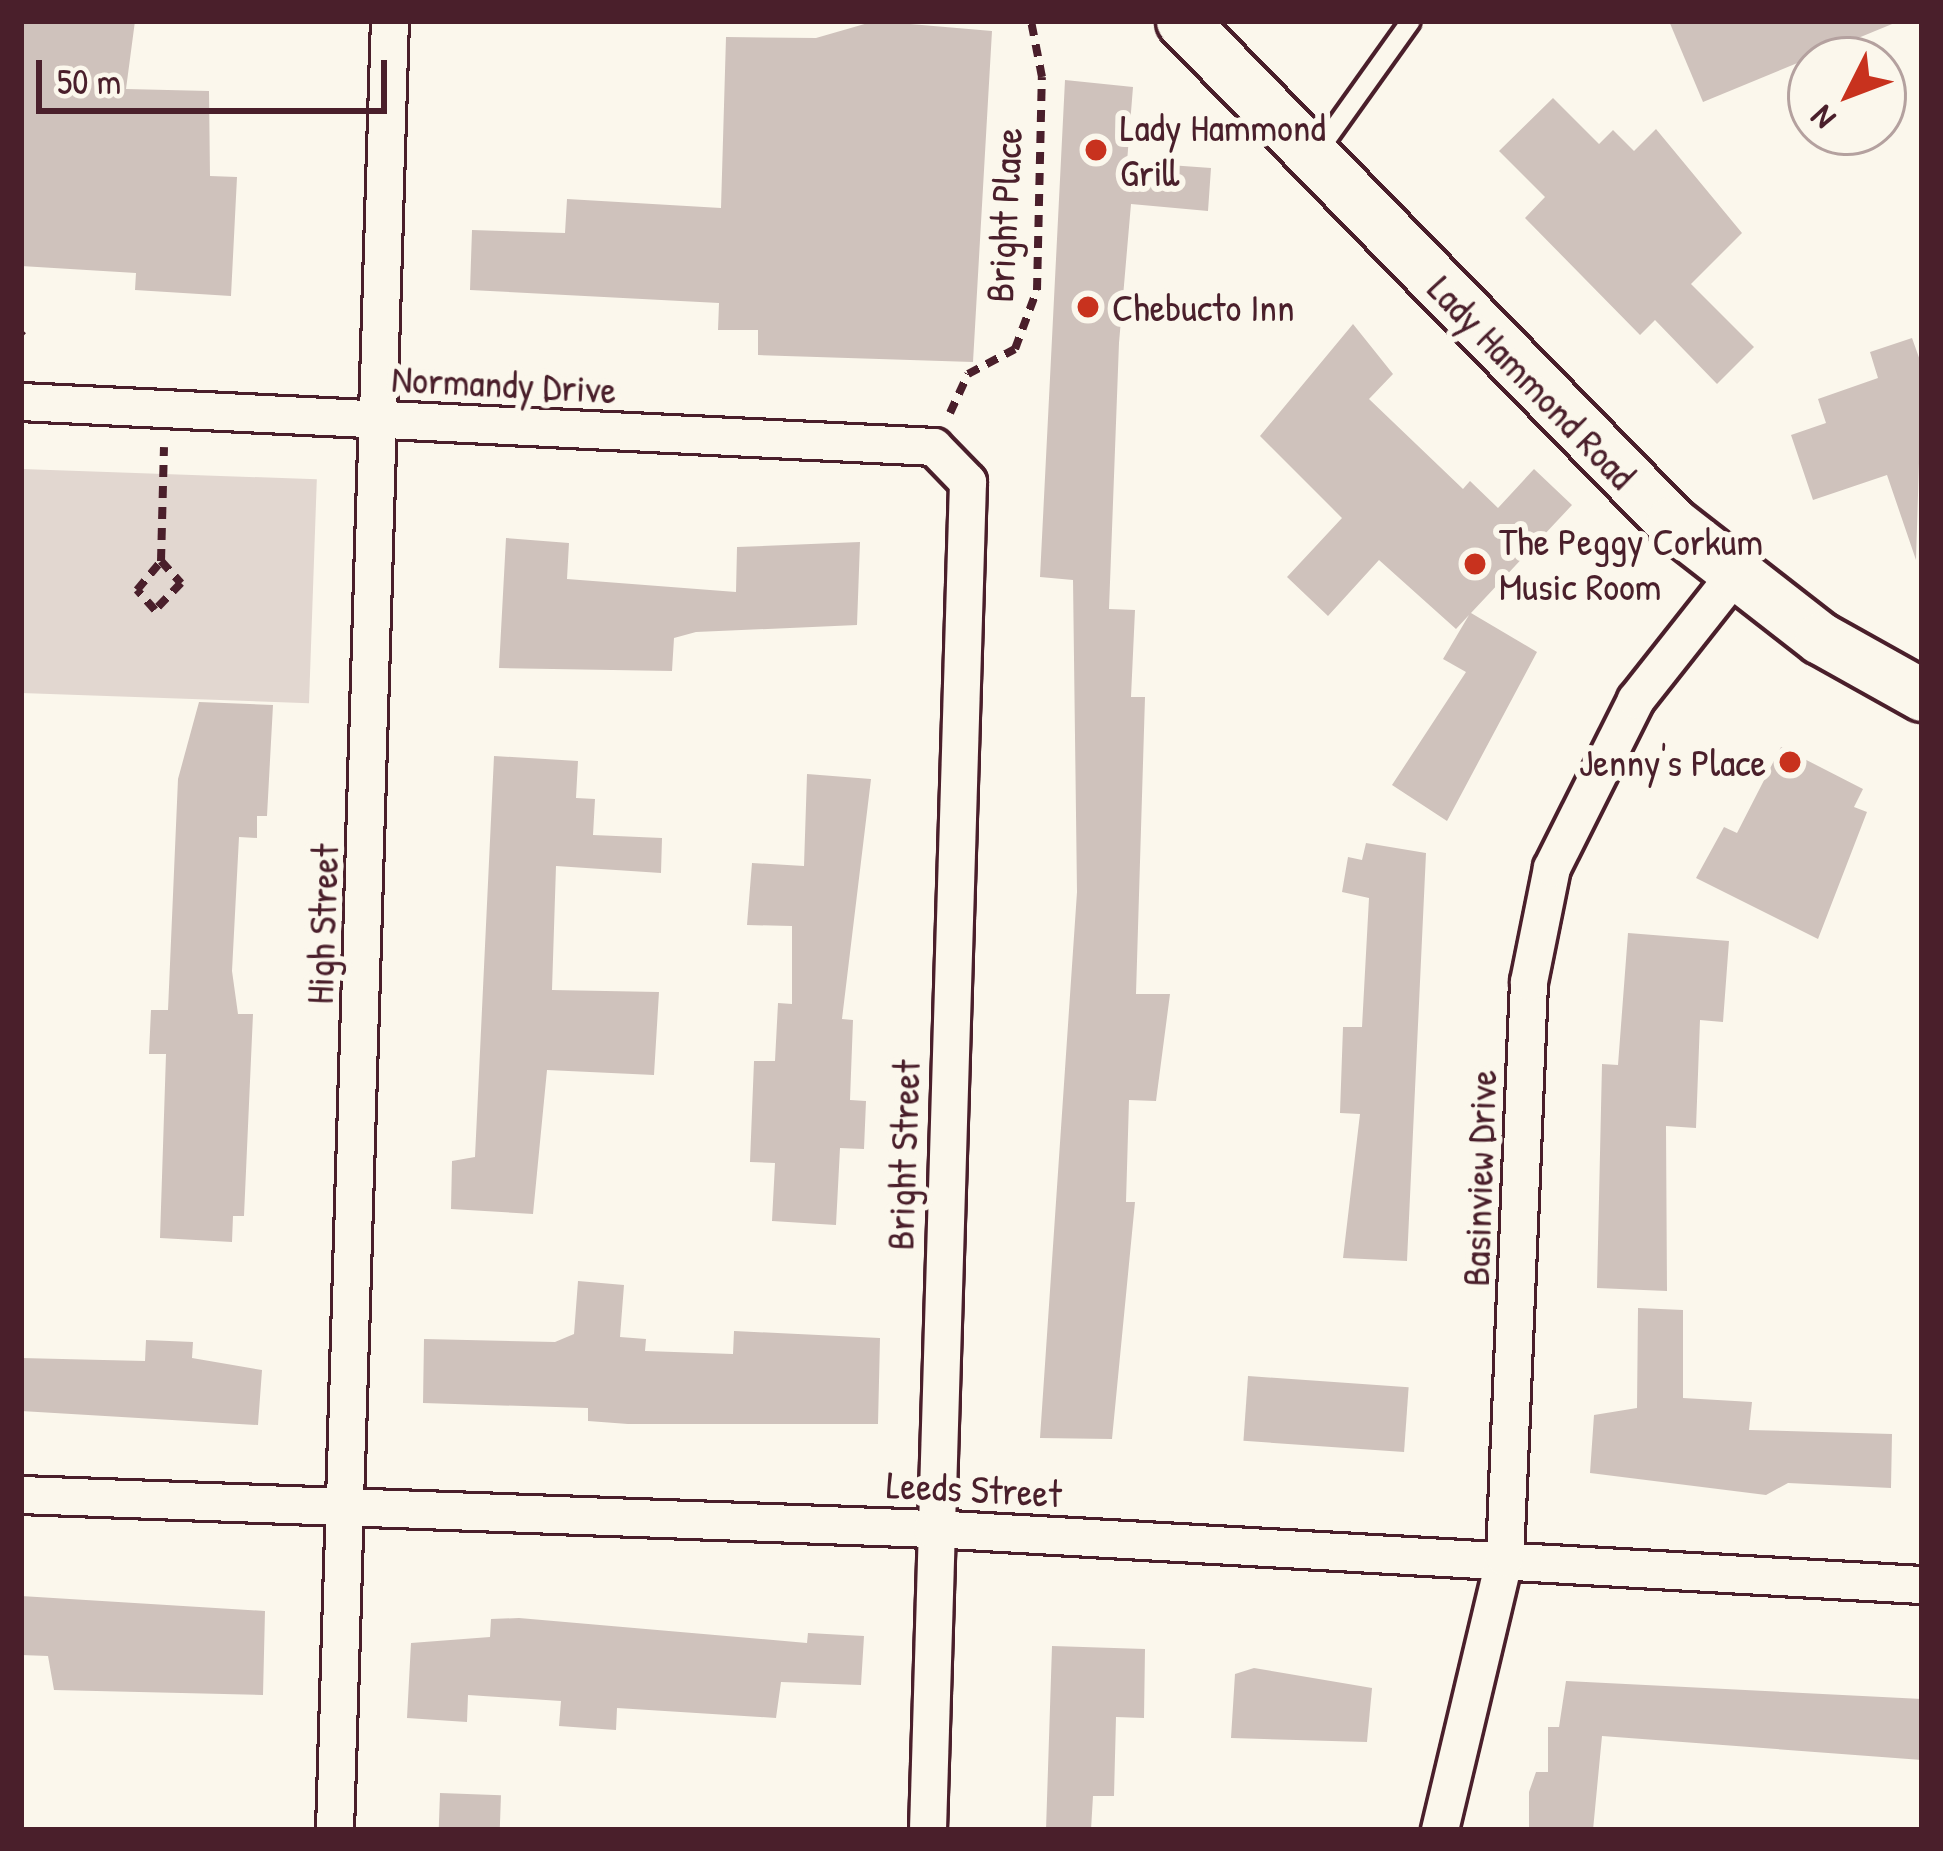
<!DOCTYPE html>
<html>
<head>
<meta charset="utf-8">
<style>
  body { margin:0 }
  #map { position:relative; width:1943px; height:1851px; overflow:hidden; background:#fbf7ec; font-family:"Patrick Hand",sans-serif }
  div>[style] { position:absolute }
  .green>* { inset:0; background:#e2d7d0; transform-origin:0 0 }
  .building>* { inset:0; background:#cfc2bc; transform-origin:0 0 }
  .path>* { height:8px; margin-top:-4px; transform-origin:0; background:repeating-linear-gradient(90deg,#4a1f2b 0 12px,transparent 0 21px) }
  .roads { filter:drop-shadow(3px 0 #4a1f2b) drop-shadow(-3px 0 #4a1f2b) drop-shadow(0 3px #4a1f2b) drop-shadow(0 -3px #4a1f2b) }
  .service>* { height:18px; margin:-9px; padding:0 9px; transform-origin:9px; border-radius:9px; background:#fbf7ec }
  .minor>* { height:36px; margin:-18px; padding:0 18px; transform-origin:18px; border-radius:18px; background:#fbf7ec }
  .secondary>* { height:51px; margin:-25.5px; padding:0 25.5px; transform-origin:25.5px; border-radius:25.5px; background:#fbf7ec }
  .dots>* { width:33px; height:33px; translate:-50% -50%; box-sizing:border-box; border:6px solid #fbf7ec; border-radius:50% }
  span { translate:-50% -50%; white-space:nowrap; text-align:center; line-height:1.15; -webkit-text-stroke:12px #fbf7ec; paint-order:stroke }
  .poi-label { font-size:39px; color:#4a1f2b }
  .left { translate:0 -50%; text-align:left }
  .right { translate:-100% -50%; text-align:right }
  .street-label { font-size:39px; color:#4a1f2b }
  .frame { position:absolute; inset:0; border:24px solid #4a1f2b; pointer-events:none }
  .north { position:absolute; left:1787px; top:36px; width:120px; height:120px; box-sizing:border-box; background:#fbf7ec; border:3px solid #b4a19f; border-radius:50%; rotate:228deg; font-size:33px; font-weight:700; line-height:48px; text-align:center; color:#4a1f2b }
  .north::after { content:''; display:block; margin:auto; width:42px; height:54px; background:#c8321e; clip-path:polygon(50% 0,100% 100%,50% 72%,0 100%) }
  .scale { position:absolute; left:36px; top:60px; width:351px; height:54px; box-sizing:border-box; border:6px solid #4a1f2b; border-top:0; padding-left:15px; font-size:36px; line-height:42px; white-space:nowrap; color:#4a1f2b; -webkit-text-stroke:9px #fbf7ec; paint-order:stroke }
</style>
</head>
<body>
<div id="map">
  <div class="green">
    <div style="left:22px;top:469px;width:295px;height:224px;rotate:2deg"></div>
  </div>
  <div class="building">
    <div style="clip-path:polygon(21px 21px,135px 21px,126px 89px,209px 91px,210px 176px,237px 177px,231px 296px,135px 290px,136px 273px,21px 266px)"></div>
    <div style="clip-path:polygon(875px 21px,992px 31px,973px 362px,758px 355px,758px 330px,718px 330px,719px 303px,470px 290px,472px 230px,565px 233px,567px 199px,721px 208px,726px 37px,816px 38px)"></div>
    <div style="clip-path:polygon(1669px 21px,1896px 21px,1897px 22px,1703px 102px)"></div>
    <div style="clip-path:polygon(1065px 80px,1133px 87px,1127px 162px,1211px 168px,1208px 211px,1131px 204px,1119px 343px,1109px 609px,1135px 610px,1131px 697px,1145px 697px,1136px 994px,1170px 994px,1156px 1101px,1129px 1100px,1126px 1202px,1135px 1202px,1112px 1439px,1040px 1438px,1077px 892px,1073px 580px,1040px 577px)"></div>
    <div style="clip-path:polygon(1553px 98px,1599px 144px,1613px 130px,1634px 151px,1656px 129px,1742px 233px,1691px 284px,1754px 347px,1717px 384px,1655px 320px,1640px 335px,1525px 218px,1545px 197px,1499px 151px)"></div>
    <div style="clip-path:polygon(1353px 324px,1393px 374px,1369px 399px,1463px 489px,1470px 481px,1498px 508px,1534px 469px,1572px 505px,1471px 613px,1537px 652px,1447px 821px,1392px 785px,1466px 672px,1443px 659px,1469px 615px,1456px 629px,1379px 560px,1328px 616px,1287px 577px,1342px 518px,1260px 436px)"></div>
    <div style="clip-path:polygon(1912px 338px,1922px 366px,1916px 560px,1887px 475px,1813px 500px,1791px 435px,1826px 423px,1818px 399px,1878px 378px,1870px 352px)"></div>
    <div style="clip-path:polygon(506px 538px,569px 543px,567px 579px,736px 592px,737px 547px,860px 542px,857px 625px,696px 632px,674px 638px,672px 671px,499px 668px)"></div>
    <div style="clip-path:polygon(199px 702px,273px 705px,267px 816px,257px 816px,257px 838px,239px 837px,232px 971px,238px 1014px,253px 1014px,244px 1216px,233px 1216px,232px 1242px,160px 1238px,166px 1054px,149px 1054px,151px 1010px,168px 1010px,178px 779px)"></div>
    <div style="clip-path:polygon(1781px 747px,1863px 789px,1854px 807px,1867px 812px,1818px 939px,1696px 878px,1724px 827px,1737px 833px)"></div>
    <div style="clip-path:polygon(494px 756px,578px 761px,576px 798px,595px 799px,593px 835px,662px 838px,661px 873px,556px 866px,552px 990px,659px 992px,654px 1075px,547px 1070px,533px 1214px,451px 1209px,452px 1161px,475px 1157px)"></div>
    <div style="clip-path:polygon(807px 774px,871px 779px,842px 1019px,853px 1020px,850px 1100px,866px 1101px,864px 1149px,840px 1148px,836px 1225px,772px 1221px,775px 1163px,750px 1162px,754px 1061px,775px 1061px,778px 1003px,792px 1004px,792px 926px,747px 925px,752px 863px,804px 866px)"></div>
    <div style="clip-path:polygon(1366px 843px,1426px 853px,1407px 1261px,1343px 1258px,1360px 1114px,1340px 1113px,1343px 1027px,1362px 1027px,1369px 898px,1342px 892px,1348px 857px,1362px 860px)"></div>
    <div style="clip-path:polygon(1628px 933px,1729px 941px,1723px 1022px,1700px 1020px,1696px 1128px,1666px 1126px,1667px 1291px,1597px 1288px,1602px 1064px,1618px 1065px)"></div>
    <div style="clip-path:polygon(578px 1281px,624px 1285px,620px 1337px,646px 1339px,645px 1351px,733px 1354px,734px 1331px,880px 1338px,878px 1424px,628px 1424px,588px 1421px,588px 1408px,423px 1403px,424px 1339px,555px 1342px,574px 1334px)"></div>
    <div style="clip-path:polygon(1638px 1308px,1683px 1310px,1683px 1398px,1752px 1402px,1749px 1430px,1892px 1434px,1891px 1488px,1788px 1483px,1766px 1495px,1590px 1473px,1594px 1415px,1637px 1408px)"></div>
    <div style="clip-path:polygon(146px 1340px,193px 1342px,192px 1358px,262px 1370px,258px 1425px,21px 1411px,21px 1358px,145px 1361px)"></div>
    <div style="left:1248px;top:1376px;width:161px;height:65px;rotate:4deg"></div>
    <div style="clip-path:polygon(21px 1596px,265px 1611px,263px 1695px,54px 1690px,48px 1656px,21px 1655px)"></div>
    <div style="clip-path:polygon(519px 1618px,807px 1643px,808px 1633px,864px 1636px,861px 1685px,781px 1682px,776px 1718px,617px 1708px,616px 1730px,559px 1726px,561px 1701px,468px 1695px,467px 1722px,407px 1718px,411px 1643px,490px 1637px,491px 1619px)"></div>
    <div style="clip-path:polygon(1052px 1646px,1145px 1649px,1144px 1718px,1116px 1717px,1114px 1796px,1093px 1796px,1091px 1830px,1046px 1830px)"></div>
    <div style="clip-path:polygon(1254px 1668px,1372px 1688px,1367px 1742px,1231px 1738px,1235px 1674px)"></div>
    <div style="clip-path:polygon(1566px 1681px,1922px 1699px,1922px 1760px,1602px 1736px,1593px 1830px,1529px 1830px,1529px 1792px,1536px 1772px,1548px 1772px,1548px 1727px,1559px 1727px)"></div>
    <div style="left:440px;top:1793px;width:61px;height:37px;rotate:2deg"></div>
  </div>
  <div class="path">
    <div style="left:21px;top:334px;width:3px;rotate:45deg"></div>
    <div style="left:950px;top:413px;width:43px;rotate:-65.2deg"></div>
    <div style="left:968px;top:374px;width:53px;rotate:-28deg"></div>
    <div style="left:1015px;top:349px;width:63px;rotate:-69.6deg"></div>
    <div style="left:1037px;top:290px;width:213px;rotate:-88.7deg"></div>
    <div style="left:1042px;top:77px;width:57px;rotate:-101.1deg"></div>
    <div style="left:161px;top:561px;width:30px;rotate:48deg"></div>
    <div style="left:181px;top:583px;width:37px;rotate:134deg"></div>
    <div style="left:155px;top:610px;width:27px;rotate:-132deg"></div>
    <div style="left:137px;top:590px;width:38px;rotate:-50deg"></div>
    <div style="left:161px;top:561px;width:114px;rotate:-88.5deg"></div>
  </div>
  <div class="roads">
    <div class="service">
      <div style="left:1316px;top:154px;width:163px;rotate:-54.5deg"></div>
    </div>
    <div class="minor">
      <div style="left:21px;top:402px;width:914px;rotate:2.82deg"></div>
      <div style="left:934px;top:447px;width:49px;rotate:45.8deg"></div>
      <div style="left:968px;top:482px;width:1349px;rotate:91.7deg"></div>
      <div style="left:21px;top:1495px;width:912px;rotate:2.14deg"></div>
      <div style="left:932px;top:1529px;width:992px;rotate:3.24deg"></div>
      <div style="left:335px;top:1830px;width:1810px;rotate:-88.26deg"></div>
      <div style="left:1440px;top:1830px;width:280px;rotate:-76.6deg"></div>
      <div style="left:1505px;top:1558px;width:576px;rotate:-87.61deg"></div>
      <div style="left:1529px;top:982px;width:116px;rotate:-78.6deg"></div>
      <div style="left:1552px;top:868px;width:188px;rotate:-63.4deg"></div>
      <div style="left:1636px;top:700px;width:158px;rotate:-51.7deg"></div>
    </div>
    <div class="secondary">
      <div style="left:1182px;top:21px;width:700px;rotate:45.69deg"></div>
      <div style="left:1671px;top:522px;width:189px;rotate:37.9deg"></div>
      <div style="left:1820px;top:638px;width:117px;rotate:29.2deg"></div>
    </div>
  </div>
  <div class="dots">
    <div style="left:1096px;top:150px;background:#c8321e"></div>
    <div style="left:1088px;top:307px;background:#c8321e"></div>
    <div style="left:1475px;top:564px;background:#c8321e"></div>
    <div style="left:1790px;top:762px;background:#c8321e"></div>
  </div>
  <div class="poi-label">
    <span class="left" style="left:1120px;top:150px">Lady Hammond<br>Grill</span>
    <span class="left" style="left:1112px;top:307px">Chebucto Inn</span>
    <span class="left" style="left:1499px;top:564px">The Peggy Corkum<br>Music Room</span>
    <span class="right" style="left:1766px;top:762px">Jenny's Place</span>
  </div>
  <div class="street-label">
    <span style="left:1004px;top:215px;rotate:-87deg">Bright Place</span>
    <span style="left:1532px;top:382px;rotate:46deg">Lady Hammond Road</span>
    <span style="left:504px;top:384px;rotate:3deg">Normandy Drive</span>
    <span style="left:322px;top:924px;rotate:-88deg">High Street</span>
    <span style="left:903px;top:1155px;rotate:-88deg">Bright Street</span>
    <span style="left:1479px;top:1178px;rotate:-88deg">Basinview Drive</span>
    <span style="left:974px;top:1489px;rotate:3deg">Leeds Street</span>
  </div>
  <div class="frame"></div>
  <div class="north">N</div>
  <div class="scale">50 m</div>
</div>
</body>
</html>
